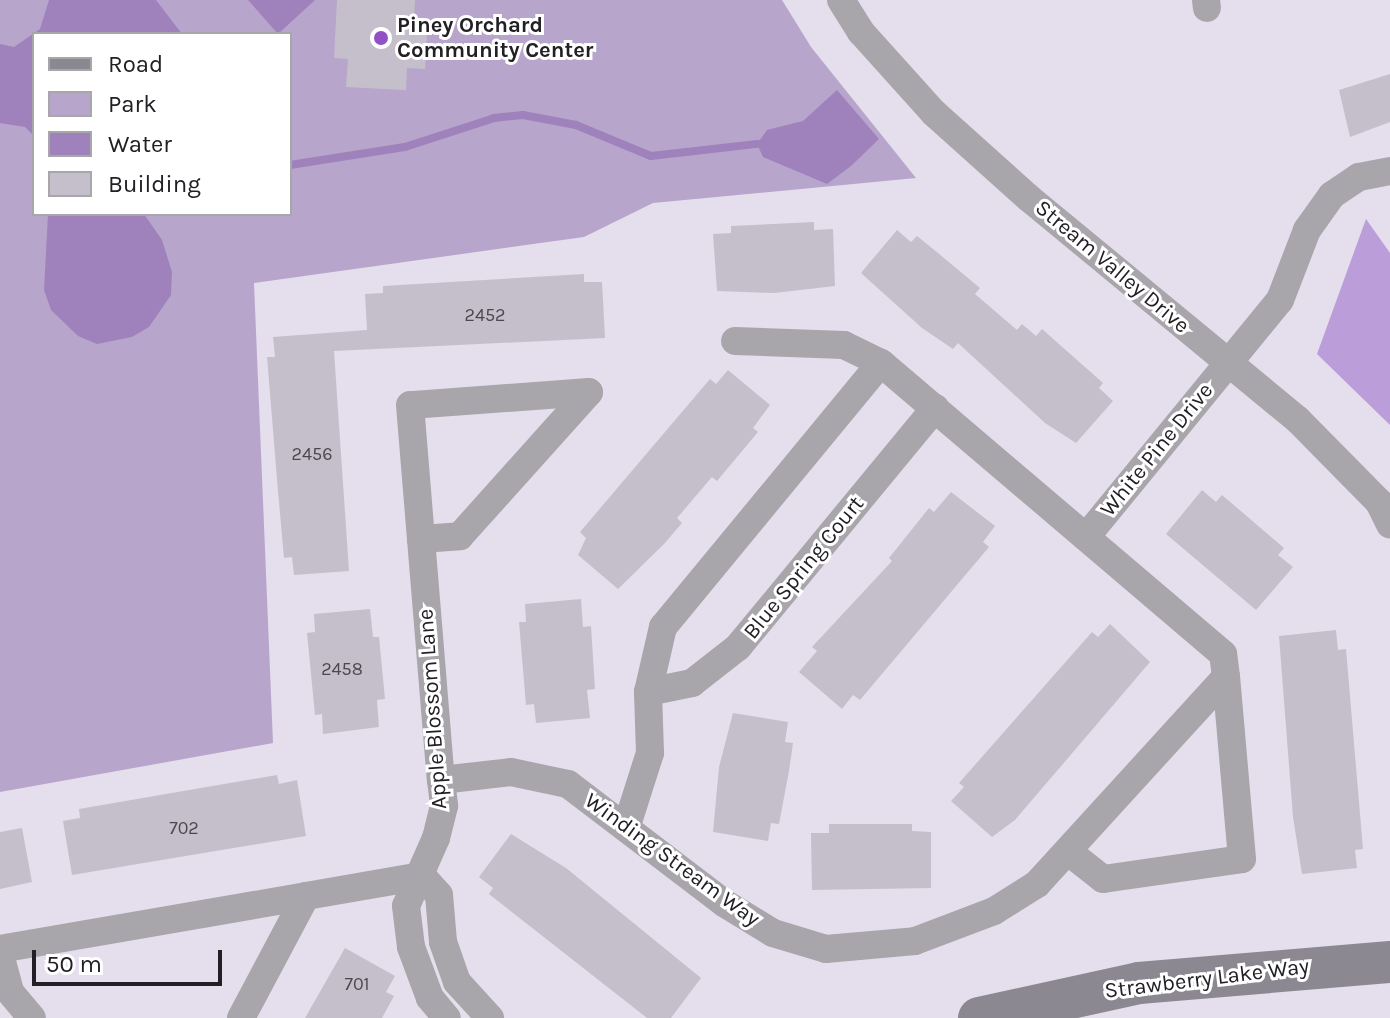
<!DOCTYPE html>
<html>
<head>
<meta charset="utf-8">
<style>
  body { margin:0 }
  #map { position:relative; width:1390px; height:1018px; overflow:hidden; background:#e5deec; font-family:Karla,sans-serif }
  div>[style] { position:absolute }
  .green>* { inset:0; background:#b8a5cc }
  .forest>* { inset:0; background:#bb9dd9 }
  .water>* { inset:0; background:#9f82bc }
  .stream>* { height:8px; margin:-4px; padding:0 4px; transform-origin:4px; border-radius:4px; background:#9f82bc }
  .building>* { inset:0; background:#c5bfcc }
  .street>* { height:28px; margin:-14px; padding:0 14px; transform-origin:14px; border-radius:14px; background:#a8a5ab }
  .secondary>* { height:42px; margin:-21px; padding:0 21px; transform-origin:21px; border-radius:21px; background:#8c8891 }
  .dots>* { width:22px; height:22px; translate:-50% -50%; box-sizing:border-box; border:4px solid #fff; border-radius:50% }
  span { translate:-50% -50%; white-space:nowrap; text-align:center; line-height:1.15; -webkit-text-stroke:6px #fff; paint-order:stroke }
  .number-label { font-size:18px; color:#4c484f }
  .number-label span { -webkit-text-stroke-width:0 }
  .poi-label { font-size:22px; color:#232025; font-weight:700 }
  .left { translate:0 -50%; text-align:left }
  .street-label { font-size:22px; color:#232025 }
  .legend { position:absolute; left:32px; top:32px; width:260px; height:184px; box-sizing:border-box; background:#fff; border:2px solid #a7a6a8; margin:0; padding:10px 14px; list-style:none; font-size:24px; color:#232025 }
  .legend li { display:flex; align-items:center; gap:16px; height:40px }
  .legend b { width:40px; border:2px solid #a7a6a8 }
  .scale { position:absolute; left:32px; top:950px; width:190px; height:36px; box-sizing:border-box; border:4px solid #232025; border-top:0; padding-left:10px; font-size:24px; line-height:28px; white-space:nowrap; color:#232025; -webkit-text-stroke:6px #fff; paint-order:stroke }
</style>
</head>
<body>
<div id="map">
  <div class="green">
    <div style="clip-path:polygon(evenodd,0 0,782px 0,811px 47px,916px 178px,653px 203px,584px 237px,254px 283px,273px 743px,0 792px,0 0,34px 34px,290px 34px,290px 214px,34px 214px,34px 34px)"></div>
  </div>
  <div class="forest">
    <div style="clip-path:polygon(1366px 219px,1390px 253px,1390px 425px,1317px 354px)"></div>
  </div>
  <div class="water">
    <div style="clip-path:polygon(49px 0,156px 0,182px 34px,34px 34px,34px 136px,25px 127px,0 123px,0 44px,14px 47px,40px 29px)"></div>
    <div style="clip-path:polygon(248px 0,315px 0,278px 34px)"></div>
    <div style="clip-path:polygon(837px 90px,879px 139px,851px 166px,827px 184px,763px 157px,757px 144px,767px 130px,803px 121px)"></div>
    <div style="clip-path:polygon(48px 214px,144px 214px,162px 240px,172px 272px,171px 295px,149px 327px,132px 337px,97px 344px,78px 336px,51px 310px,44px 290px)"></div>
  </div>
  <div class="stream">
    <div style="left:290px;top:165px;width:116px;rotate:-8.9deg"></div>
    <div style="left:405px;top:147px;width:94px;rotate:-18deg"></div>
    <div style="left:494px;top:118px;width:29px;rotate:-6deg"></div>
    <div style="left:523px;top:115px;width:54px;rotate:10.7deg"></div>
    <div style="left:576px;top:125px;width:81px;rotate:22.5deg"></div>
    <div style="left:651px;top:156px;width:107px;rotate:-6.5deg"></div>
  </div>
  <div class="building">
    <div style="clip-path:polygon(337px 0,415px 0,414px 19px,428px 19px,425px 69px,407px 68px,406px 90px,346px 87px,348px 59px,334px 58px)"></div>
    <div style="clip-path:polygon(1390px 74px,1390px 122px,1350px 137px,1339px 90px)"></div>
    <div style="clip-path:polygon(814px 222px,814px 230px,833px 229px,835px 286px,774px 293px,717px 291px,713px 234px,731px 233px,731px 226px)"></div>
    <div style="clip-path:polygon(897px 230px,911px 242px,917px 236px,938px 253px,980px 288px,975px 294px,1017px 330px,1022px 324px,1036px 336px,1042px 329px,1103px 383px,1099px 388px,1113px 401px,1076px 443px,1045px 423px,958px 343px,953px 349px,922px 328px,861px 273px)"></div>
    <div style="clip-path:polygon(584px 274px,584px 282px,602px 282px,605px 338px,334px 351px,349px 571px,294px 575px,292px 557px,284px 558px,278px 491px,267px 357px,275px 357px,273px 337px,367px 330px,365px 294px,383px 293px,383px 286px)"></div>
    <div style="clip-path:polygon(728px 370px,770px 405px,753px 428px,758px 432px,717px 481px,712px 477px,677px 518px,682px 523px,664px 544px,618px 589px,578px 555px,586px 538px,580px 532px,710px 379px,716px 384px)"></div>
    <div style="clip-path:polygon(1202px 490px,1216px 502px,1222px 495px,1284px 548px,1278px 555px,1293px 567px,1256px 610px,1166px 534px)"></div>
    <div style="clip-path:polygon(951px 492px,995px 526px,983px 542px,989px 547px,860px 700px,853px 695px,842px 709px,799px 672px,817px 651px,812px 647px,892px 561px,889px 558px,929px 508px,934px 512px)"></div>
    <div style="clip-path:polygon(581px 599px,583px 627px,591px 626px,595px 689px,587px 690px,590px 718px,536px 723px,534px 704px,526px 705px,519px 622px,526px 622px,525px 604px)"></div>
    <div style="clip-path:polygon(370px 609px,373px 637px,379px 637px,385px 699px,377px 700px,379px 727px,323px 734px,322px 714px,315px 715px,307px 633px,315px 632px,314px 614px)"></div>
    <div style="clip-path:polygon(1110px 624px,1150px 662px,1015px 820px,992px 837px,951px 801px,964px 787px,959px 783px,1092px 632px,1098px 637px)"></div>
    <div style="clip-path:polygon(1336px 630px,1338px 650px,1346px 649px,1363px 849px,1355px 850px,1357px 868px,1302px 874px,1293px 817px,1279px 636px)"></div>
    <div style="clip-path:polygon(733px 713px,788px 722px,785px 742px,793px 743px,789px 771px,779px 824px,771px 823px,768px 841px,713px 832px,719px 767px)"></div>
    <div style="clip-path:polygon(277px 775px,279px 784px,297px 780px,306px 836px,72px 875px,63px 821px,80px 818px,79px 809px)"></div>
    <div style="clip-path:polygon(829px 824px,912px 824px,912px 831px,931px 832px,931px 888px,812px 890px,811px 833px,829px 833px)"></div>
    <div style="clip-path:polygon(22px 828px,32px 882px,0 889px,0 832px)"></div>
    <div style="clip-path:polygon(511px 834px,566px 868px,701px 978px,671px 1018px,647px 1018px,489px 894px,493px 888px,479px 877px)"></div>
    <div style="clip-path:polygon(345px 948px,395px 976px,386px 992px,394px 996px,382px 1018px,305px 1018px)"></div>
  </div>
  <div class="street">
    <div style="left:841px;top:0;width:38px;rotate:58deg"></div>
    <div style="left:861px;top:32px;width:109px;rotate:48deg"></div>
    <div style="left:934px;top:113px;width:129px;rotate:41.9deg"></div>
    <div style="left:1030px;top:199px;width:347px;rotate:39.5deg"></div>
    <div style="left:1298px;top:420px;width:115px;rotate:45.4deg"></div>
    <div style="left:1379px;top:502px;width:25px;rotate:64deg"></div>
    <div style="left:1206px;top:0;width:8px;rotate:83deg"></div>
    <div style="left:1086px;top:537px;width:306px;rotate:-50.7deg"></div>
    <div style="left:1280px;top:300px;width:75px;rotate:-68.9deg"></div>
    <div style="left:1307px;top:230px;width:43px;rotate:-54.5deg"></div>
    <div style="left:1332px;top:195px;width:32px;rotate:-34deg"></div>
    <div style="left:1359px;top:177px;width:32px;rotate:-11deg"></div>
    <div style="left:421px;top:539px;width:39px;rotate:-4deg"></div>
    <div style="left:460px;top:536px;width:193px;rotate:-48.1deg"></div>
    <div style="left:589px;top:392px;width:179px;rotate:175.8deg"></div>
    <div style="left:410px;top:405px;width:134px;rotate:85.3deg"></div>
    <div style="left:421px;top:539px;width:242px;rotate:85.3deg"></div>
    <div style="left:441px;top:780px;width:26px;rotate:83deg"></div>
    <div style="left:444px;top:806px;width:33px;rotate:104deg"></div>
    <div style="left:436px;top:838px;width:74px;rotate:113.8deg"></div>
    <div style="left:406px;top:906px;width:41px;rotate:83deg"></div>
    <div style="left:411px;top:947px;width:54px;rotate:69.6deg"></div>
    <div style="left:430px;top:998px;width:26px;rotate:50deg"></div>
    <div style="left:648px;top:692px;width:45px;rotate:-11.6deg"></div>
    <div style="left:692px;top:683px;width:58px;rotate:-38deg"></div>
    <div style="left:738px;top:647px;width:310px;rotate:-50.5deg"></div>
    <div style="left:441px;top:780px;width:70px;rotate:-6.5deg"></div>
    <div style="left:511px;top:772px;width:58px;rotate:11.9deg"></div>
    <div style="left:568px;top:784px;width:196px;rotate:37.3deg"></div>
    <div style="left:724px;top:903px;width:57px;rotate:31.5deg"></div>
    <div style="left:773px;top:933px;width:55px;rotate:16.8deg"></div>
    <div style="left:826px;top:949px;width:89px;rotate:-5.1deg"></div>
    <div style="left:915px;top:941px;width:85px;rotate:-20.8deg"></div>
    <div style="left:994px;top:911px;width:51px;rotate:-32.1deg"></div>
    <div style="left:1037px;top:884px;width:280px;rotate:-47.6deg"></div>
    <div style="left:1226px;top:677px;width:23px;rotate:-97deg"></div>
    <div style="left:1223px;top:654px;width:449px;rotate:-139.6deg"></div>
    <div style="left:881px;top:363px;width:41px;rotate:-154.1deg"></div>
    <div style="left:844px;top:345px;width:109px;rotate:-177.9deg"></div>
    <div style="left:627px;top:825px;width:76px;rotate:-72.3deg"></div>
    <div style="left:650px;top:753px;width:61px;rotate:-91.9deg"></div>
    <div style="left:648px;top:692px;width:67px;rotate:-77deg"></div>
    <div style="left:663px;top:627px;width:342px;rotate:-50.5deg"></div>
    <div style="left:1070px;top:853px;width:42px;rotate:38.2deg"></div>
    <div style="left:1103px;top:879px;width:140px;rotate:-8.2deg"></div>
    <div style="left:1242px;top:859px;width:183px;rotate:-95deg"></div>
    <div style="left:422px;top:876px;width:25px;rotate:48deg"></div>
    <div style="left:439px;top:895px;width:47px;rotate:85.1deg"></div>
    <div style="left:443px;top:942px;width:42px;rotate:70.7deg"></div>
    <div style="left:457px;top:982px;width:49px;rotate:47.5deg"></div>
    <div style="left:0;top:949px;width:311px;rotate:-9.8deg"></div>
    <div style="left:0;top:954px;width:39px;rotate:75deg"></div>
    <div style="left:10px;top:992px;width:34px;rotate:50deg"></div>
    <div style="left:241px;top:1018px;width:138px;rotate:-62deg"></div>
    <div style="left:306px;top:896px;width:118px;rotate:-9.8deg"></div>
  </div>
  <div class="secondary">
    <div style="left:979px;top:1018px;width:164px;rotate:-12.3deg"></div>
    <div style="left:1139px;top:983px;width:252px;rotate:-4.8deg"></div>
  </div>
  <div class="dots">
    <div style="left:381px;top:38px;background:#9150c5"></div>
  </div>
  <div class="number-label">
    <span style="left:485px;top:315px">2452</span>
    <span style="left:312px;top:454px">2456</span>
    <span style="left:342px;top:669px">2458</span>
    <span style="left:184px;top:828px">702</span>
    <span style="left:357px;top:984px">701</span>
  </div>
  <div class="poi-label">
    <span class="left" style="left:397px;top:38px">Piney Orchard<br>Community Center</span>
  </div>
  <div class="street-label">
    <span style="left:1112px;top:267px;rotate:40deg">Stream Valley Drive</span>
    <span style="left:1157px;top:450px;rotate:-51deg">White Pine Drive</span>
    <span style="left:804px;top:568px;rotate:-51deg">Blue Spring Court</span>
    <span style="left:433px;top:709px;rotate:-94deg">Apple Blossom Lane</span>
    <span style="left:672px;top:860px;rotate:36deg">Winding Stream Way</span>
    <span style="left:1207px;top:979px;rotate:-7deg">Strawberry Lake Way</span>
  </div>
  <ul class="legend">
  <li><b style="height:10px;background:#8c8891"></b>Road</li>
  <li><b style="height:22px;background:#b8a5cc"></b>Park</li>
  <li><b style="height:22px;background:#9f82bc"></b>Water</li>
  <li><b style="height:22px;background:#c5bfcc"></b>Building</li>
  </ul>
  <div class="scale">50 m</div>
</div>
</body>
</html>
